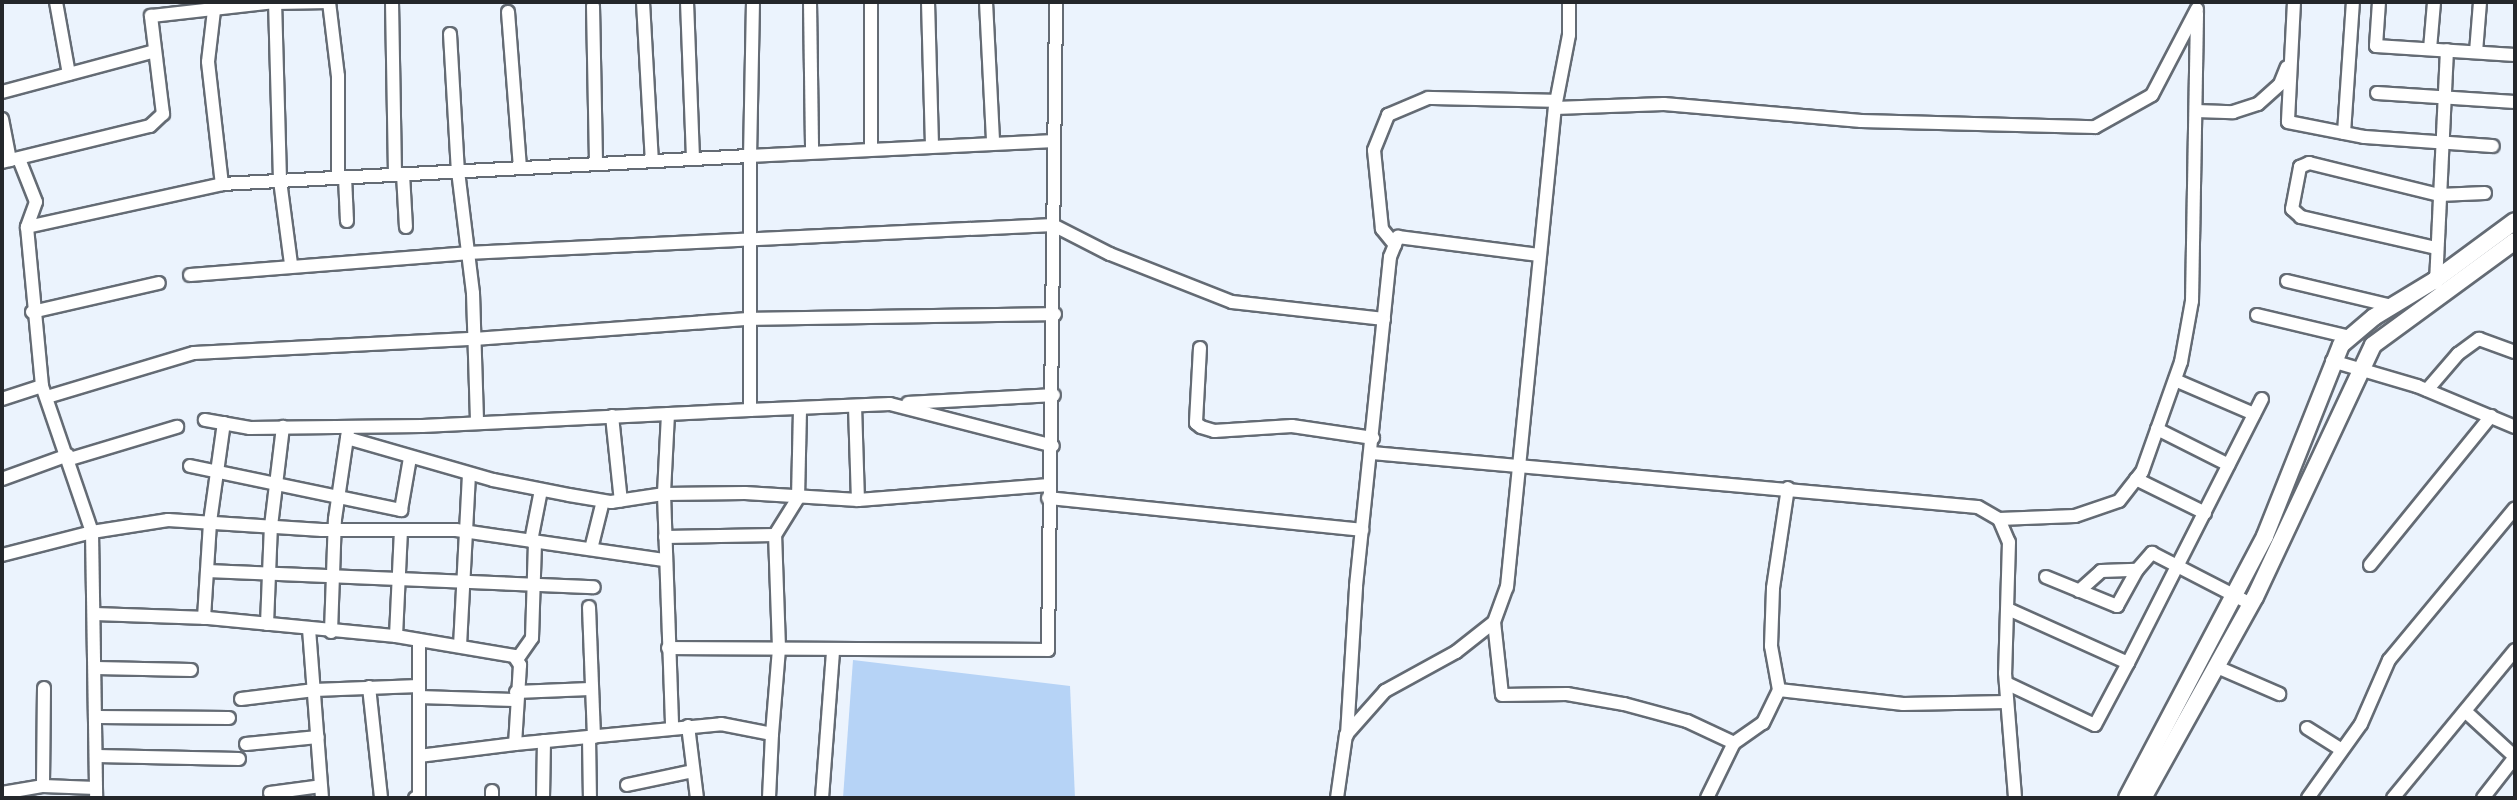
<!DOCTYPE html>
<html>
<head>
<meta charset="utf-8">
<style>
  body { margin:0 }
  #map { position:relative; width:2517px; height:800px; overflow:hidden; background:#ebf3fd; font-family:Helvetica,sans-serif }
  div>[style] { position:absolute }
  .green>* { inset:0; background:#b6d3f6 }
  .roads { filter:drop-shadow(2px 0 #646b74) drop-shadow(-2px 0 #646b74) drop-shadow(0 2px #646b74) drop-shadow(0 -2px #646b74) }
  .minor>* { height:12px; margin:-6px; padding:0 6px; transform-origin:6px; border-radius:6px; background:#fff }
  .tertiary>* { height:16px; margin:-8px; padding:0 8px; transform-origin:8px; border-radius:8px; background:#fff }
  span { translate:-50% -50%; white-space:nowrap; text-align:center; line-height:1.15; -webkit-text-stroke:7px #ebf3fd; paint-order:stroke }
  .frame { position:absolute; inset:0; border:4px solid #24272b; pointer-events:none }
</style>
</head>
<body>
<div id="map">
  <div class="green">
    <div style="clip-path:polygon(853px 660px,1070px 686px,1075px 798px,843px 798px)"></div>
  </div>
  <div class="roads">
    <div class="minor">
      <div style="left:56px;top:2px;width:73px;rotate:79.8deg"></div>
      <div style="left:215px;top:2px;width:60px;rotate:96.7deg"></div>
      <div style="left:208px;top:62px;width:123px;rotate:83.5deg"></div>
      <div style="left:392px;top:2px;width:172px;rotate:89deg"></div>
      <div style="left:643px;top:2px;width:159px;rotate:86.8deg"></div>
      <div style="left:687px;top:2px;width:156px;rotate:87.8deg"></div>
      <div style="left:753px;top:2px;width:154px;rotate:91.1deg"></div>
      <div style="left:750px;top:156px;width:304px;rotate:-2.8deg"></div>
      <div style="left:810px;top:2px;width:149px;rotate:89.2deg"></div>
      <div style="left:928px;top:2px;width:143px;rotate:88.4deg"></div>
      <div style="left:986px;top:2px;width:140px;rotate:87.1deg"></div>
      <div style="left:1569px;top:2px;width:33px;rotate:90deg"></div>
      <div style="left:1569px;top:35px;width:74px;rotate:100.9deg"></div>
      <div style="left:1555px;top:108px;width:109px;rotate:-2.1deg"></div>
      <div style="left:1664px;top:104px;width:198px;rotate:4.9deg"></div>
      <div style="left:1861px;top:121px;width:234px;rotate:1.5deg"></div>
      <div style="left:2095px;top:127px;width:65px;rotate:-29.3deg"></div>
      <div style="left:2152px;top:95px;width:97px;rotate:-62.4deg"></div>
      <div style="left:2294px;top:2px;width:120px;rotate:92.9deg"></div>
      <div style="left:2288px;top:122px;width:77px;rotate:11.2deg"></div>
      <div style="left:2364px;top:137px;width:129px;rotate:4deg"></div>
      <div style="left:2379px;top:2px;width:44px;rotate:93.9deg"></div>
      <div style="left:2376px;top:46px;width:139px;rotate:3.7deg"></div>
      <div style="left:593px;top:6px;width:158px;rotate:88.9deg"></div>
      <div style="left:508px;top:12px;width:156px;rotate:85.6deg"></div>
      <div style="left:450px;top:34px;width:137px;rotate:86.7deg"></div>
      <div style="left:458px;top:171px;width:123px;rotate:83deg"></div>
      <div style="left:473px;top:293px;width:130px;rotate:88.2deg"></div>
      <div style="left:2430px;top:49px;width:47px;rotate:-85.1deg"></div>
      <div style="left:2476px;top:52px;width:50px;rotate:-85.4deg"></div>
      <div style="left:2px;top:92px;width:158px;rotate:-15deg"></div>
      <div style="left:2377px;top:93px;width:138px;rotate:3.7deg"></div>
      <div style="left:2196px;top:111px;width:37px;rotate:2deg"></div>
      <div style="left:2233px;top:112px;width:26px;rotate:-18deg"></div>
      <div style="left:2258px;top:104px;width:30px;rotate:-42deg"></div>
      <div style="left:2280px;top:84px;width:18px;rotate:-68deg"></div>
      <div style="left:2px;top:119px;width:42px;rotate:79deg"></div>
      <div style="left:2344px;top:133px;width:131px;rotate:-86.1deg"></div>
      <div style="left:871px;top:148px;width:146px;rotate:-90deg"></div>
      <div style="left:19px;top:159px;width:46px;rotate:68.4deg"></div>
      <div style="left:36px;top:202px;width:27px;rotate:110deg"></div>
      <div style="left:27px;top:227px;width:160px;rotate:84.6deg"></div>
      <div style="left:42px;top:386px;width:154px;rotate:71.1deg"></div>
      <div style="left:92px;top:532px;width:266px;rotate:89.1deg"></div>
      <div style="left:2px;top:162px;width:152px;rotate:-13.7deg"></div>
      <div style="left:150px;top:126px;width:18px;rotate:-43deg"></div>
      <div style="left:163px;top:114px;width:99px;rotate:-97deg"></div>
      <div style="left:151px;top:16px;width:125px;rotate:-6.4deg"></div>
      <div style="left:403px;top:174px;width:53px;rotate:86.8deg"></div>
      <div style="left:345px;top:177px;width:44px;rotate:87.4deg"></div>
      <div style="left:27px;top:227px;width:200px;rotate:-12.4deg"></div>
      <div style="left:222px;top:184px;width:529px;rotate:-3.04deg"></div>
      <div style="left:750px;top:156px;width:254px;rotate:90deg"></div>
      <div style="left:750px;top:410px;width:328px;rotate:177.2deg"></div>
      <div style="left:422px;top:426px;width:172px;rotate:179.3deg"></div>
      <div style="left:250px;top:428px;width:46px;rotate:-169.9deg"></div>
      <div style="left:1395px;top:245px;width:21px;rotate:-129deg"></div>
      <div style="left:1382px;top:229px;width:79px;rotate:-95.8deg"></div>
      <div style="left:1374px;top:150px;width:38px;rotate:-68deg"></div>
      <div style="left:1388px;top:115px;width:43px;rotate:-23deg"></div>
      <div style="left:1428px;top:98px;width:128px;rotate:1.3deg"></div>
      <div style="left:2436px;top:248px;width:139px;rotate:-167.1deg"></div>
      <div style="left:2301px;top:217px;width:12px;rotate:-138deg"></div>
      <div style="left:2292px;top:209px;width:43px;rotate:-79.2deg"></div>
      <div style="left:2300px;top:167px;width:10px;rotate:-24deg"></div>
      <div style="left:2309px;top:163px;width:134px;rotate:13.8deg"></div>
      <div style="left:2439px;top:195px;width:46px;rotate:-2.5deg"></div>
      <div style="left:291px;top:264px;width:85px;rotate:-97.5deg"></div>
      <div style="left:280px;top:180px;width:177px;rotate:-91.6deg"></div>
      <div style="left:275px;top:3px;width:54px;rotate:-1.1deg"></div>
      <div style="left:329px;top:2px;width:75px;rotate:83.1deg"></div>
      <div style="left:338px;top:76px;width:101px;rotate:90deg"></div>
      <div style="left:190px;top:275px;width:278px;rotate:-4.5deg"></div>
      <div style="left:467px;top:253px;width:587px;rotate:-2.74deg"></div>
      <div style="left:1053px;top:225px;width:64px;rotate:27deg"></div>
      <div style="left:1110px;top:254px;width:131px;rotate:21.5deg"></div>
      <div style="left:1232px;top:302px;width:153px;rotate:6.4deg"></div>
      <div style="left:2287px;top:281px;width:108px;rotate:13.4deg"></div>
      <div style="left:2436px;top:283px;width:233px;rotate:-87.3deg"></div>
      <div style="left:32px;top:312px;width:130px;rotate:-12.9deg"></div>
      <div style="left:2257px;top:315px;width:96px;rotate:13.3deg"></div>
      <div style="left:1200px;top:348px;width:75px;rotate:93.1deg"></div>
      <div style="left:1196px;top:423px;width:6px;rotate:39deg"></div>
      <div style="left:1201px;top:427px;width:14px;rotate:17deg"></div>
      <div style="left:1214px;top:431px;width:78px;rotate:-3.7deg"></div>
      <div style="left:1292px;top:426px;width:82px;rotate:8.4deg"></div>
      <div style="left:2332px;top:361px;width:89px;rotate:16.4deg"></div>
      <div style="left:2417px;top:386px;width:106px;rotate:22.7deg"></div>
      <div style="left:2175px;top:380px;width:86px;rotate:23.3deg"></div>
      <div style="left:2427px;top:390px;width:48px;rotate:-49.3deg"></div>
      <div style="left:2458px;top:354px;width:26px;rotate:-36deg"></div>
      <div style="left:2479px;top:339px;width:38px;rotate:20deg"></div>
      <div style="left:47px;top:397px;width:153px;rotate:-16.7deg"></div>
      <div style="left:194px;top:353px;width:280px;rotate:-2.9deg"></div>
      <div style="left:474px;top:339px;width:275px;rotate:-4.2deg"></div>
      <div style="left:748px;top:319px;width:307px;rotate:-0.9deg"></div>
      <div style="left:2px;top:399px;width:42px;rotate:-18deg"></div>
      <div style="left:908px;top:403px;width:146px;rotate:-3.1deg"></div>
      <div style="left:855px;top:406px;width:94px;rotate:88.2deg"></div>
      <div style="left:750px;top:410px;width:140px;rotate:-2.5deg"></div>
      <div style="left:890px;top:404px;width:168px;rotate:14.4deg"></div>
      <div style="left:668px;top:414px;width:80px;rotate:92.9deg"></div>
      <div style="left:664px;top:494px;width:81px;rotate:-0.7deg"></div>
      <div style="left:745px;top:493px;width:113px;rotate:3.5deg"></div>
      <div style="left:858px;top:500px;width:192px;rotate:-4.5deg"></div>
      <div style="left:612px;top:416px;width:85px;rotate:84deg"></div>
      <div style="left:2157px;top:429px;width:80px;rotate:26.6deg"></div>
      <div style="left:347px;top:438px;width:152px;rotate:16deg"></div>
      <div style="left:493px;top:480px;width:77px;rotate:11.2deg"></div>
      <div style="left:569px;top:495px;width:43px;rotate:9.5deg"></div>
      <div style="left:611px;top:502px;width:54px;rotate:-8.6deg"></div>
      <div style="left:664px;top:494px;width:233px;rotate:88deg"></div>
      <div style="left:1372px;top:453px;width:608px;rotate:5.09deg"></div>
      <div style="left:1978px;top:507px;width:24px;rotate:30deg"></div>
      <div style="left:1999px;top:519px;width:25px;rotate:67deg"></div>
      <div style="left:2009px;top:542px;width:131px;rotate:91.7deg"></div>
      <div style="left:2005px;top:673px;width:125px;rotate:85.4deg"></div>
      <div style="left:70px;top:459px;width:112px;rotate:-16.7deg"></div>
      <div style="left:190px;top:466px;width:216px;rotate:11.8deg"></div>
      <div style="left:401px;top:510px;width:53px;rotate:-80.2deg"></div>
      <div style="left:2px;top:479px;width:70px;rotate:-20deg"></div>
      <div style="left:2136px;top:479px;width:77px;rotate:26.2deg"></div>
      <div style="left:1048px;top:498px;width:316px;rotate:5.8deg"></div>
      <div style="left:1999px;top:519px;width:76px;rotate:-2.3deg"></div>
      <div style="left:2075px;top:516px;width:46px;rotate:-18.8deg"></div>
      <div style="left:2119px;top:501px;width:37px;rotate:-52deg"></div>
      <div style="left:2142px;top:472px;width:117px;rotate:-70.5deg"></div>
      <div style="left:2181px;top:362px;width:62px;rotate:-79.8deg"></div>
      <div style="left:2192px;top:301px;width:288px;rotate:-89deg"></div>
      <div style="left:665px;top:537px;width:110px;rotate:-1deg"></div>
      <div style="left:775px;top:535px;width:44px;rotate:-58.1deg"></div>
      <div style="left:798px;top:498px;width:90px;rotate:-88.7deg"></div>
      <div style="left:531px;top:541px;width:52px;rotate:-78.9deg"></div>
      <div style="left:591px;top:549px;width:49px;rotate:-76deg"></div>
      <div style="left:2px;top:555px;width:93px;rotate:-14.3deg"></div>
      <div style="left:92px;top:532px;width:77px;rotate:-9deg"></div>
      <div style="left:168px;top:520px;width:154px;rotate:3.7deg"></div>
      <div style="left:322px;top:530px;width:134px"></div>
      <div style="left:456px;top:530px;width:210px;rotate:8.2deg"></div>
      <div style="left:2370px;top:565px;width:192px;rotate:-50.9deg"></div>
      <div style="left:207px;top:571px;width:387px;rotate:2.4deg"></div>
      <div style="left:2046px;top:577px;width:77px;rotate:22.2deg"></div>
      <div style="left:2117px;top:606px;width:41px;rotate:-60.9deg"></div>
      <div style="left:2079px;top:591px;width:30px;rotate:-42deg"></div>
      <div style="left:2101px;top:571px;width:36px;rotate:-2deg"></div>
      <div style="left:2137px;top:570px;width:23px;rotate:-49deg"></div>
      <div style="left:2152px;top:553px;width:111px;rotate:27.3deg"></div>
      <div style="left:589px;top:607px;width:130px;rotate:87.8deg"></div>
      <div style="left:95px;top:614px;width:113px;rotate:2deg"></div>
      <div style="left:208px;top:618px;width:189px;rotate:5.5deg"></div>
      <div style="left:396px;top:636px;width:120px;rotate:9.6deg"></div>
      <div style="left:514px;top:656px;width:11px;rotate:56deg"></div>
      <div style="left:520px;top:665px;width:79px;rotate:93.6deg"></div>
      <div style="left:515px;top:744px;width:207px;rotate:-5.5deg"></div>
      <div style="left:721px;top:724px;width:52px;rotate:11.1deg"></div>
      <div style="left:772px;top:734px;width:64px;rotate:92.7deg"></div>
      <div style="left:204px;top:618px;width:96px;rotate:-86.4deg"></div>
      <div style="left:210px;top:522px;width:100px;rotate:-82deg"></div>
      <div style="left:1494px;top:622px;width:73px;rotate:83.7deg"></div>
      <div style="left:1502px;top:695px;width:65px;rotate:-0.9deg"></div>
      <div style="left:1567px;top:694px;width:58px;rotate:10deg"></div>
      <div style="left:1624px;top:704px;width:65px;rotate:15.1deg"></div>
      <div style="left:1687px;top:721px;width:52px;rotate:25.1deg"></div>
      <div style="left:267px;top:624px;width:98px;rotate:-87.7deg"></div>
      <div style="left:271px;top:526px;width:100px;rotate:-83.1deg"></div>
      <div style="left:309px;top:629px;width:169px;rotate:85.6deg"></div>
      <div style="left:331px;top:632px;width:113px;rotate:-88deg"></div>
      <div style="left:335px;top:519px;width:89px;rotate:-81.6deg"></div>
      <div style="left:396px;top:636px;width:105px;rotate:-87.3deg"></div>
      <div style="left:460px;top:646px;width:172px;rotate:-87deg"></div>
      <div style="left:668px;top:648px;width:380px;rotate:0.3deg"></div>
      <div style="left:1048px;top:650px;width:648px;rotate:-89.29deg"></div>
      <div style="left:518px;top:658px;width:24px;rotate:-55deg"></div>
      <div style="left:532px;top:638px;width:97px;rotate:-88.2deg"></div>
      <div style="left:2128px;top:663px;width:296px;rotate:-63.1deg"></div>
      <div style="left:2217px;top:667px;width:68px;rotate:23.5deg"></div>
      <div style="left:96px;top:668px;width:95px;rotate:1.2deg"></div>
      <div style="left:2006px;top:683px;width:98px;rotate:25.3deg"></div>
      <div style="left:2095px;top:725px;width:70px;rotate:-62deg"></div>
      <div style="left:2128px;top:663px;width:132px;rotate:-155.8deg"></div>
      <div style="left:369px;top:687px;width:112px;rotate:83.8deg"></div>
      <div style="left:44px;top:688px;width:98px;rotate:90.6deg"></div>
      <div style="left:43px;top:786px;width:53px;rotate:2.2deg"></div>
      <div style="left:1779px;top:690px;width:125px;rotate:6.4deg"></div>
      <div style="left:1903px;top:704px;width:104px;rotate:-1.1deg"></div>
      <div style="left:516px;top:692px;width:74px;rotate:-2.3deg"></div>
      <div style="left:419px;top:697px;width:95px;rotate:1.8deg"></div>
      <div style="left:241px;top:699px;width:74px;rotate:-7deg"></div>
      <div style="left:314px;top:690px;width:105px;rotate:-2.2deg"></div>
      <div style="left:419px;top:686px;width:46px;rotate:-90deg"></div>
      <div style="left:2465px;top:711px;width:68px;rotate:42.6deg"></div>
      <div style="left:97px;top:717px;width:132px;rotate:0.4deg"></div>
      <div style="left:688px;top:726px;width:73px;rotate:82.9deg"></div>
      <div style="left:2307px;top:728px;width:41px;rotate:32.2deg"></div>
      <div style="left:772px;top:734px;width:86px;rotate:-85.3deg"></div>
      <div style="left:779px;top:648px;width:113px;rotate:-92deg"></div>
      <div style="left:1347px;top:735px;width:149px;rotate:-86.5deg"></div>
      <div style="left:1356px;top:586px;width:331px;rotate:-84.1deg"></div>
      <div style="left:1390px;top:257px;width:22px;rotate:-68deg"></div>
      <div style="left:1398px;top:237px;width:142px;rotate:7.3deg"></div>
      <div style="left:589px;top:737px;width:61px;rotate:89.1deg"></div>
      <div style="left:246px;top:744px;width:72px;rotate:-5.6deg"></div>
      <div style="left:97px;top:756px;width:142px;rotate:1.2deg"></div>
      <div style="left:419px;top:756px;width:97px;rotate:-7.1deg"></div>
      <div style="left:627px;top:785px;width:67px;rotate:-12deg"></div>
      <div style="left:492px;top:791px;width:7px;rotate:90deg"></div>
      <div style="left:2px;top:793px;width:42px;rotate:-9.7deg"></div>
      <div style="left:270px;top:793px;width:51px;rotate:-7.8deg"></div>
      <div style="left:415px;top:798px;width:4px;rotate:-27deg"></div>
      <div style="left:419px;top:796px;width:110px;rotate:-90deg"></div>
      <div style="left:543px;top:798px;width:57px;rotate:-89deg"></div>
      <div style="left:822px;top:798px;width:148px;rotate:-85.7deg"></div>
      <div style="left:1337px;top:798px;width:64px;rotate:-81.9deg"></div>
      <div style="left:1346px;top:735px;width:59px;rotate:-48.4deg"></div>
      <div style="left:1385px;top:691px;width:81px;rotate:-28.8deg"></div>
      <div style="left:1456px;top:652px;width:48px;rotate:-38.3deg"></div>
      <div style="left:1494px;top:622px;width:37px;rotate:-70deg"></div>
      <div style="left:1507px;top:587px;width:481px;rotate:-84.3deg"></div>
      <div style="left:1707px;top:798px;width:61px;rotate:-63.9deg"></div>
      <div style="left:1734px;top:743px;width:35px;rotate:-35deg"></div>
      <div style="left:1763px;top:723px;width:37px;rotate:-64deg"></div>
      <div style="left:1779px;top:690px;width:45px;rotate:-100.3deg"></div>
      <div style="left:1771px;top:646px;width:58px;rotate:-88deg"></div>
      <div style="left:1773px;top:588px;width:101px;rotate:-81.5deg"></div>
      <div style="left:2308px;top:798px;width:91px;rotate:-54.4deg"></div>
      <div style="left:2361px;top:724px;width:70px;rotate:-66.4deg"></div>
      <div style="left:2389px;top:660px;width:197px;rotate:-50.3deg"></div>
      <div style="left:2393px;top:798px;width:192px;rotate:-50.5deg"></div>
      <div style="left:2483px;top:798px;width:52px;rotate:-52deg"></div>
    </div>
    <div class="tertiary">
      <div style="left:2127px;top:798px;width:296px;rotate:-62.2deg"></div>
      <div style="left:2265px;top:536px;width:206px;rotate:-68.3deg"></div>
      <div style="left:2341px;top:345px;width:43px;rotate:-40.3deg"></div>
      <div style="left:2374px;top:317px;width:71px;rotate:-31.2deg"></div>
      <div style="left:2435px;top:280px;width:99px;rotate:-36.4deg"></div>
      <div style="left:2143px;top:798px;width:230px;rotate:-60.9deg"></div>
      <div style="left:2255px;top:597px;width:278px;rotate:-64.9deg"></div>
      <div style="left:2373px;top:345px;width:176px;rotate:-36.2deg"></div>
    </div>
  </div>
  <div class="frame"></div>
</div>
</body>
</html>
